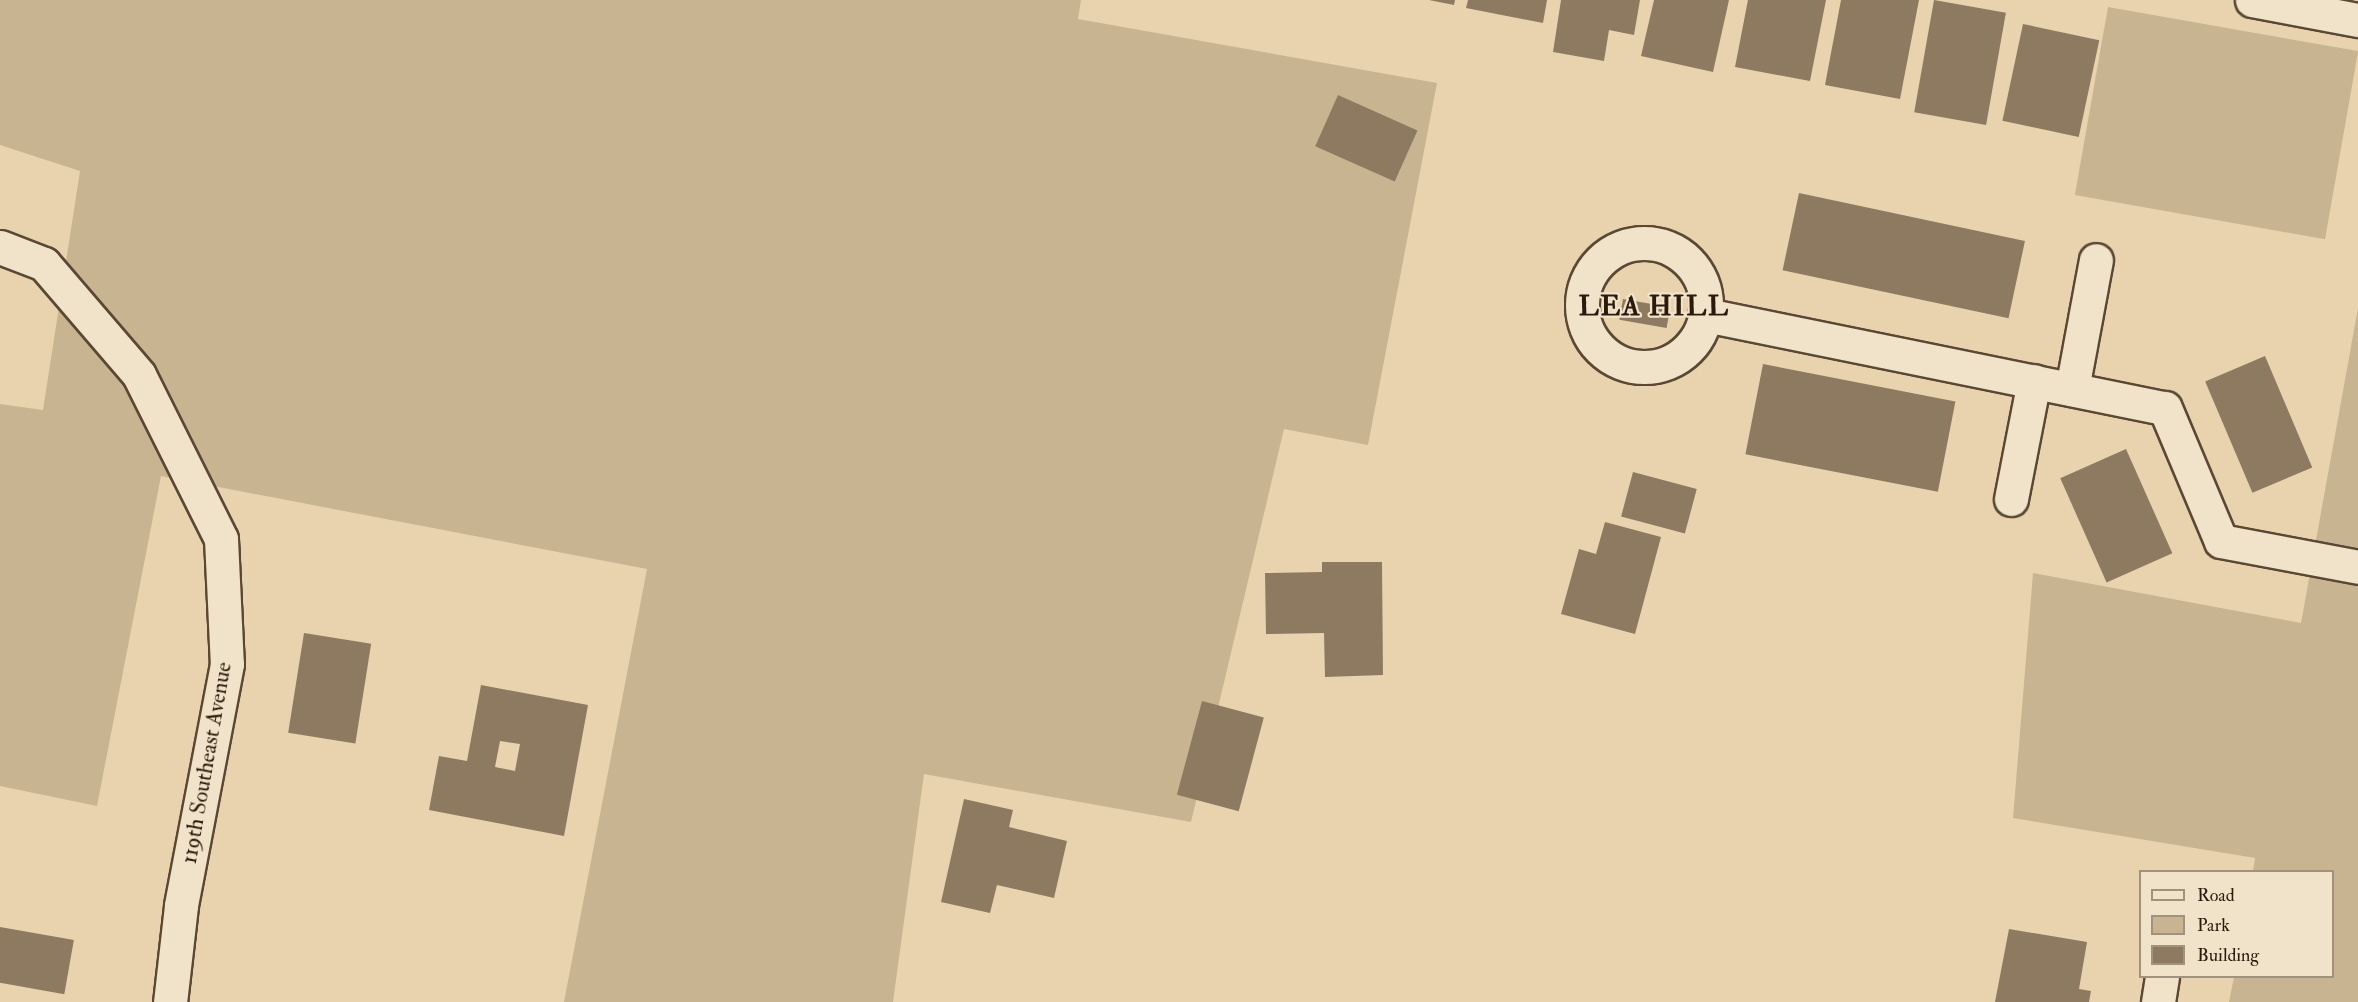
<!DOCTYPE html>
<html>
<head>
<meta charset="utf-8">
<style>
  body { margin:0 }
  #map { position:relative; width:2358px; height:1002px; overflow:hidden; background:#e9d3ae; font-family:"IM FELL Double Pica",serif }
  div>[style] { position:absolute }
  .green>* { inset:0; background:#c9b492; transform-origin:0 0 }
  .building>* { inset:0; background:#8d7a60; transform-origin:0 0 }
  .roads { filter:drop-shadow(2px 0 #5a4834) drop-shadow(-2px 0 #5a4834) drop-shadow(0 2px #5a4834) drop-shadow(0 -2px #5a4834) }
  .minor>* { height:33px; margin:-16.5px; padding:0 16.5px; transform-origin:16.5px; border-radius:16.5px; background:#f1e2ca }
  .minor>.ring { margin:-16.5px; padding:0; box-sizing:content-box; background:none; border:33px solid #f1e2ca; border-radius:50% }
  span { translate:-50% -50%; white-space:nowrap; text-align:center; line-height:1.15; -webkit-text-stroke:4.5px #f1e2ca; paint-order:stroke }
  .street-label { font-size:22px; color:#2a1a0b }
  .district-label { font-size:28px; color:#2a1a0b; font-weight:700; letter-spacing:1.5px }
  .legend { position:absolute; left:2139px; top:870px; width:195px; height:108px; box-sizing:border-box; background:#f1e2ca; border:2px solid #a1927e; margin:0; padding:8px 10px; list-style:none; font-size:18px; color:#2a1a0b }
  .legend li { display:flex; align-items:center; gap:12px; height:30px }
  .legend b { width:30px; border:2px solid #a1927e }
</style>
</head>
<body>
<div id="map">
  <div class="green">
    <div style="clip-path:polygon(0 0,1081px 0,1078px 19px,1437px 83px,1368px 445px,1284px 429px,1191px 822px,924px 774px,893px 1002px,564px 1002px,647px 569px,161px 476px,97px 806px,0 786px,0 404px,43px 410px,80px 171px,0 145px)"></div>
    <div style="left:2108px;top:7px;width:254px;height:191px;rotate:10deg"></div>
    <div style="clip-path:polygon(2358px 308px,2358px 1002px,2229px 1002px,2234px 977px,2332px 976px,2332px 872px,2253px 871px,2255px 858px,2013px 818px,2033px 573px,2301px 623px)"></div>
  </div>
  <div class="building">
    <div style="clip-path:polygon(1429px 0,1455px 0,1454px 5px)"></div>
    <div style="clip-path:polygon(1468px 0,1547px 0,1543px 23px,1466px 8px)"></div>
    <div style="clip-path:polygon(1561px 0,1640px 0,1634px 35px,1609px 30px,1604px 61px,1553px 52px)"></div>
    <div style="clip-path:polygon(1654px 0,1729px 0,1713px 72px,1641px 56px)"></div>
    <div style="clip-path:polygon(1748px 0,1826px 0,1810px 81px,1735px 67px)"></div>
    <div style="clip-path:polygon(1841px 0,1919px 0,1900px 99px,1825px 85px)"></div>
    <div style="left:1934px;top:0;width:73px;height:114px;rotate:10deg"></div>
    <div style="left:2023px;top:24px;width:78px;height:99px;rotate:12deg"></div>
    <div style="left:1338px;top:95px;width:87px;height:56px;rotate:24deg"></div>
    <div style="left:1799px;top:193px;width:231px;height:79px;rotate:12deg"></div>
    <div style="left:1623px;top:299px;width:48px;height:21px;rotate:10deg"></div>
    <div style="left:2265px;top:356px;width:121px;height:65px;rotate:67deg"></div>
    <div style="left:1763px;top:364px;width:196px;height:92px;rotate:11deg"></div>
    <div style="left:2126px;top:449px;width:114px;height:72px;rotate:66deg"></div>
    <div style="left:1633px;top:472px;width:66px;height:46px;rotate:15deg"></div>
    <div style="clip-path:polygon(1605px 522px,1661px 537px,1635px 634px,1561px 614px,1579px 549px,1596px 554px)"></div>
    <div style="clip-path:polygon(1322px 562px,1382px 562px,1383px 675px,1325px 677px,1324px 633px,1266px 634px,1265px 573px,1322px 572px)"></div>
    <div style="left:304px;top:633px;width:68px;height:101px;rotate:9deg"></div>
    <div style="clip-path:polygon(evenodd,481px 685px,588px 705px,564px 836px,429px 810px,439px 756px,467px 761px,481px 685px,500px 741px,520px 744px,515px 771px,495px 767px,500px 741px)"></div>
    <div style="left:1202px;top:701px;width:64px;height:97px;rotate:15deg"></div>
    <div style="clip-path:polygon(964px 799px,1013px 810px,1009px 827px,1067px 841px,1054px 898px,997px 885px,990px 913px,941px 902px)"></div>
    <div style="left:0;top:927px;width:75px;height:55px;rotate:10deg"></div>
    <div style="clip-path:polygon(2009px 929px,2087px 942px,2079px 989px,2091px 991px,2089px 1002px,1995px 1002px)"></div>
  </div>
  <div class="roads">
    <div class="minor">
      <div style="left:2252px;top:0;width:108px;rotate:10.7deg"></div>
      <div class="ring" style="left:1582px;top:243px;width:91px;height:91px"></div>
      <div style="left:0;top:247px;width:47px;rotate:21.1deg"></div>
      <div style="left:44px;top:264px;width:146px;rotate:49.4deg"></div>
      <div style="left:139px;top:375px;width:183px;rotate:63.4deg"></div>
      <div style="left:221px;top:539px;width:125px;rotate:87.3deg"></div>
      <div style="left:227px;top:664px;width:246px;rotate:100.8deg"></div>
      <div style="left:181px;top:906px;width:97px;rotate:96.5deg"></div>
      <div style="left:1706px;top:315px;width:468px;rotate:11.5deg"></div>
      <div style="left:2165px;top:408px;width:144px;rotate:67.2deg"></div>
      <div style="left:2221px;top:541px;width:139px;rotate:10.7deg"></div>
      <div style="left:2072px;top:389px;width:131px;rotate:-79.5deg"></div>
      <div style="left:2011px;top:499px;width:120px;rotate:-79deg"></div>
      <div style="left:2158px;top:1002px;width:26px;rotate:-81deg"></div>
    </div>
  </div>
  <div class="street-label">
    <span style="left:207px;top:763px;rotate:-80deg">119th Southeast Avenue</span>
  </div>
  <div class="district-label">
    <span style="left:1654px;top:307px">LEA HILL</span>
  </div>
  <ul class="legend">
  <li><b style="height:8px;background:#f1e2ca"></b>Road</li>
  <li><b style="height:16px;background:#c9b492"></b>Park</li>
  <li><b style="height:16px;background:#8d7a60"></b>Building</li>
  </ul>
</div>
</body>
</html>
